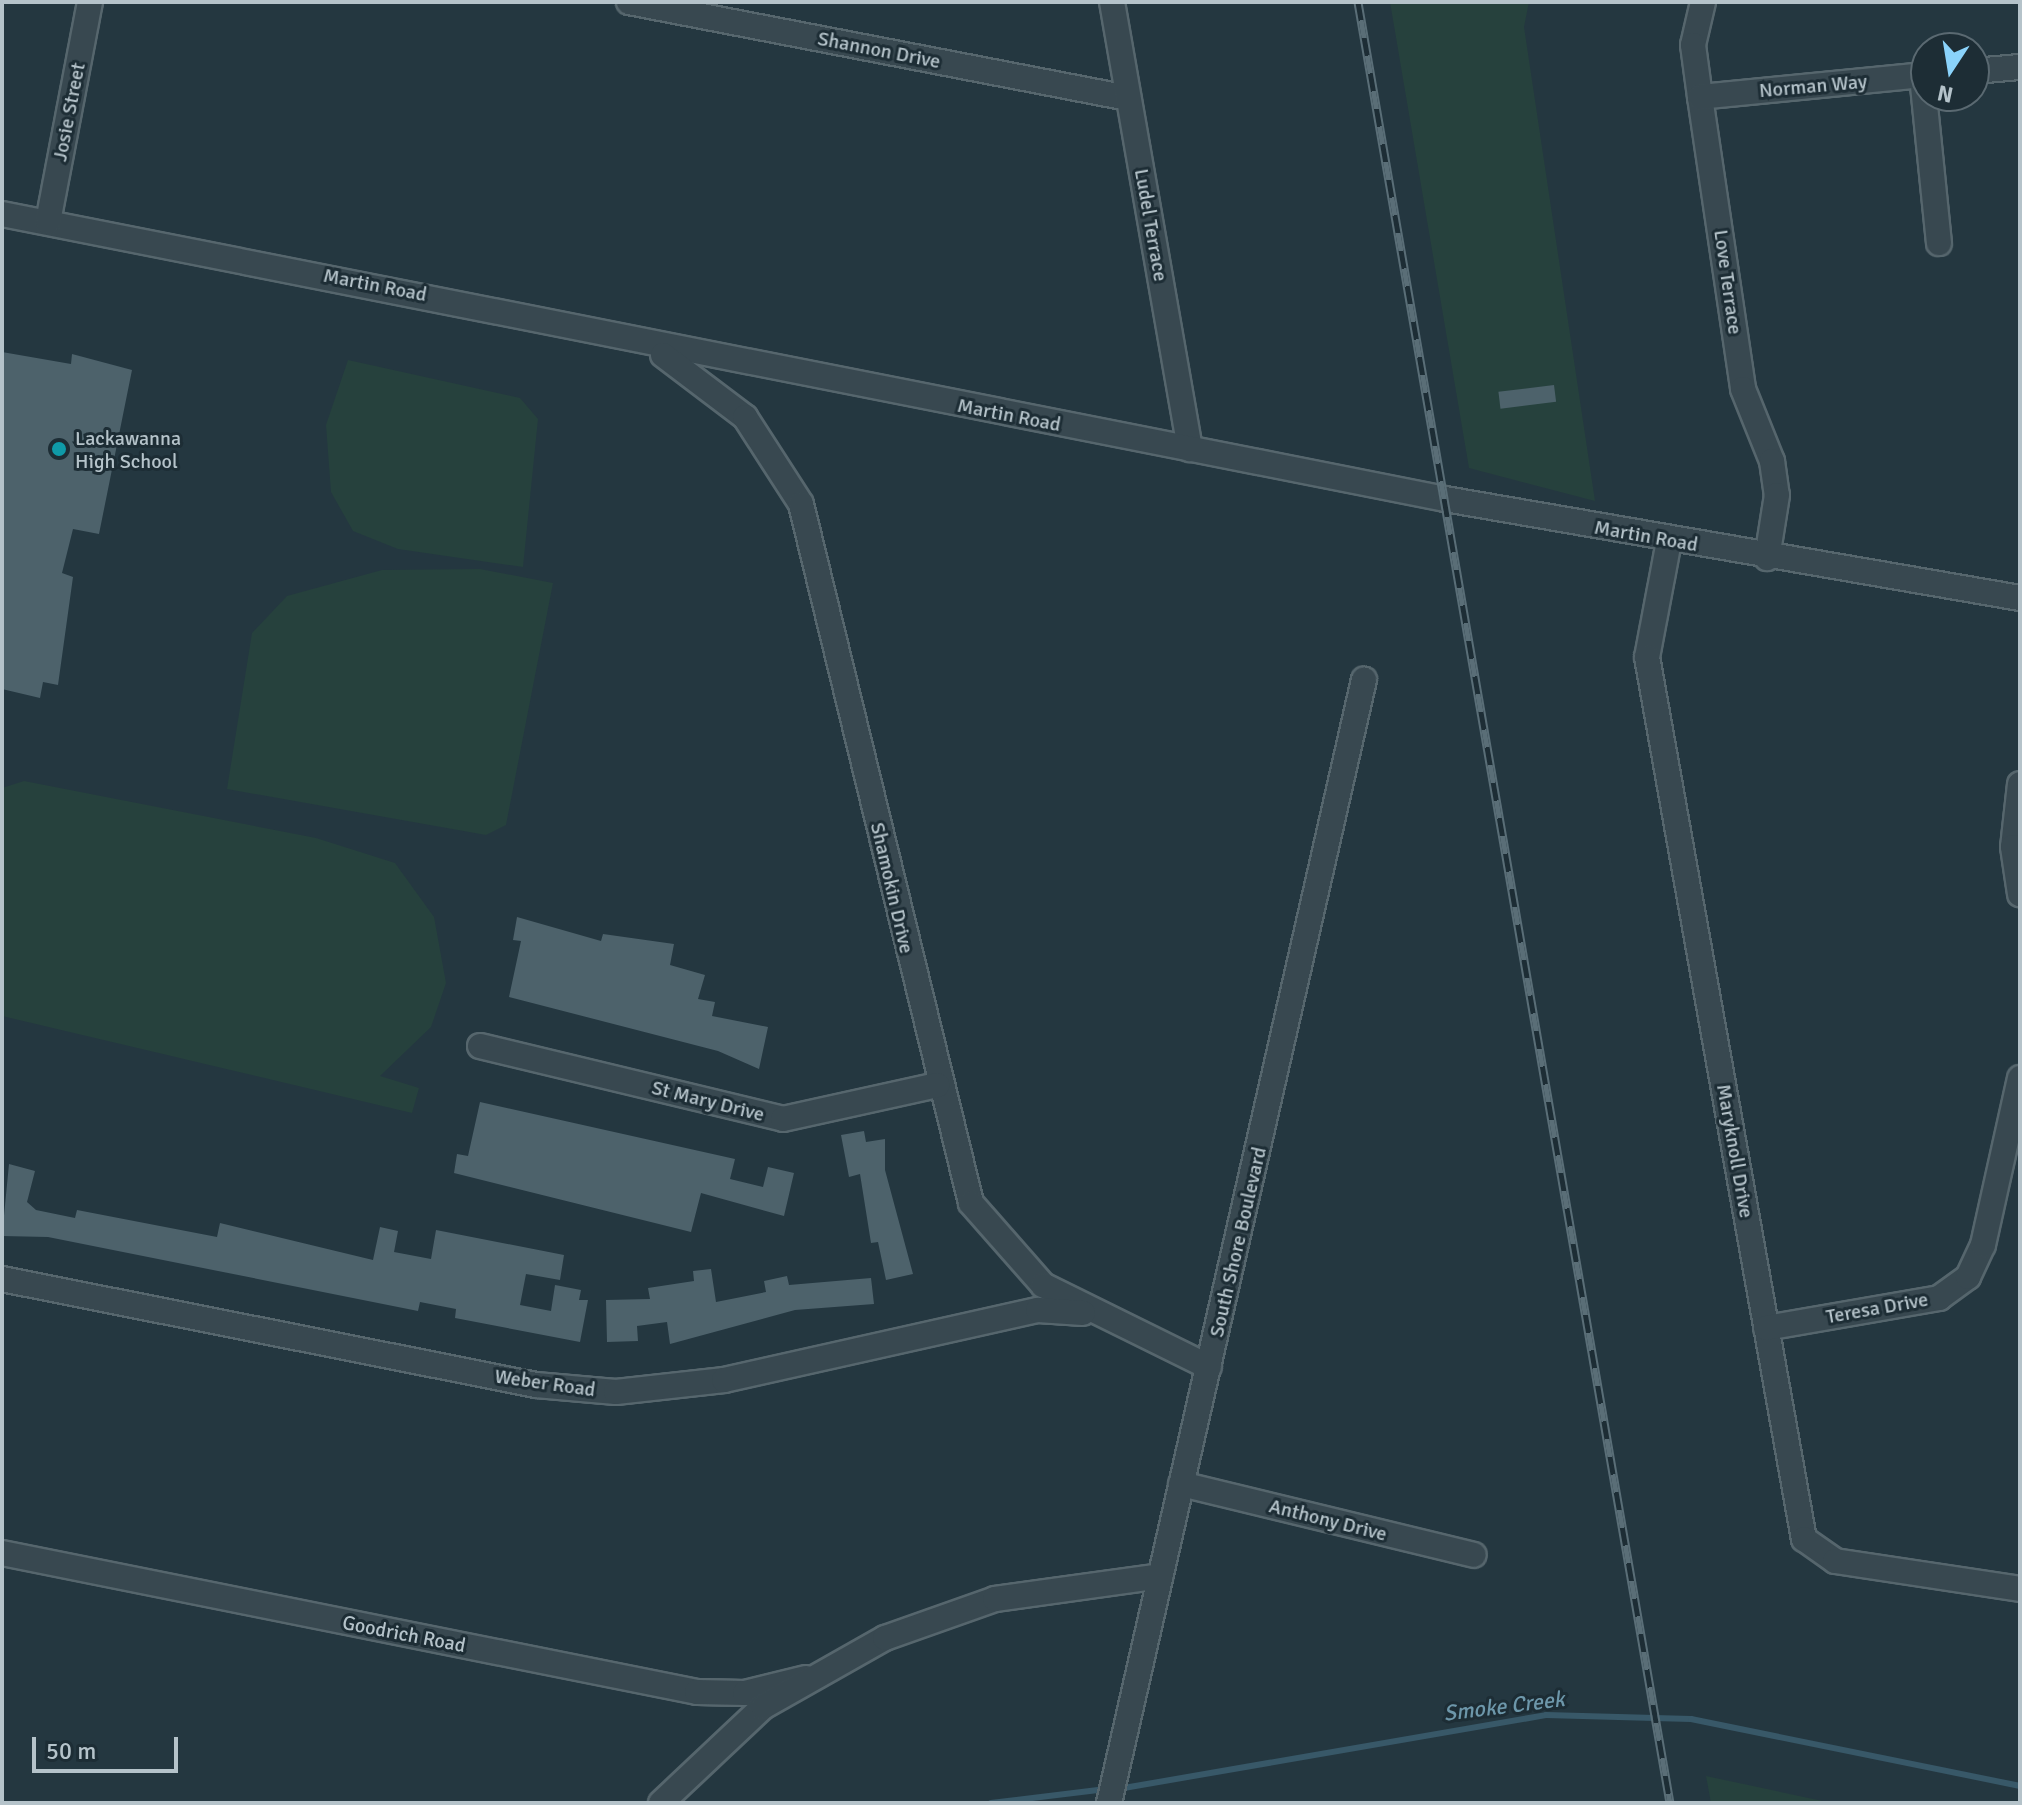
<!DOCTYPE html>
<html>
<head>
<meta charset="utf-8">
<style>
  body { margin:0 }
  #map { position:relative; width:2022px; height:1805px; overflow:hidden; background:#243740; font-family:Signika,sans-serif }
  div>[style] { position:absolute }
  .green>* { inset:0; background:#26413d }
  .stream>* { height:6px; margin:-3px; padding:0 3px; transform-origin:3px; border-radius:3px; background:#385868 }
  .building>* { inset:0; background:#4d626b; transform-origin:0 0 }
  .roads { filter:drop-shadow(2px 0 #56666d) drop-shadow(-2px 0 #56666d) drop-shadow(0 2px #56666d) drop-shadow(0 -2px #56666d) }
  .minor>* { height:24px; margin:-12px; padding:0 12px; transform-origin:12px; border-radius:12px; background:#384850 }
  .rail>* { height:9px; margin-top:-4.5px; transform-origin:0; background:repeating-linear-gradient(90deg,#1d2d35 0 18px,#5a6e77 0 36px); box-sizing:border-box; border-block:2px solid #5a6e77 }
  .dots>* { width:22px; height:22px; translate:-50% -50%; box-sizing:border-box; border:4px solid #1d2d35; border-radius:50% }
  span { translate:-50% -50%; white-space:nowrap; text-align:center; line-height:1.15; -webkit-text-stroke:6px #1d2d35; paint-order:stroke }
  .street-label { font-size:20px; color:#b5c3ca }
  .poi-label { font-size:20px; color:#b5c3ca }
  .left { translate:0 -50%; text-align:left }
  .water-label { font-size:22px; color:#6d97aa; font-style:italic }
  .frame { position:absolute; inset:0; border:4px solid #b5c3ca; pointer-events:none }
  .north { position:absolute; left:1910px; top:32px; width:80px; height:80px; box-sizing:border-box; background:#1d2d35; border:2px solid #5a6971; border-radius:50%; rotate:192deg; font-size:22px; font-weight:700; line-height:32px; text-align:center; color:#b5c3ca }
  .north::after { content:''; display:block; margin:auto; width:28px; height:36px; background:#8ad3fb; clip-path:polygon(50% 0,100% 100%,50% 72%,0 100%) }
  .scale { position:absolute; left:32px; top:1737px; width:146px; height:36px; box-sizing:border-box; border:4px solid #b5c3ca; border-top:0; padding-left:10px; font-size:24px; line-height:28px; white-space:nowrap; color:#b5c3ca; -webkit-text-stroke:6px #1d2d35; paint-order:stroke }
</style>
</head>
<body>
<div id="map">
  <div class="green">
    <div style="clip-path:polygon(1390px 2px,1529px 2px,1524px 27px,1595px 501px,1469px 468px)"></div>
    <div style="clip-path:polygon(348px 360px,520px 398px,538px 419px,523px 567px,398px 549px,353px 531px,331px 492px,326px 425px)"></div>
    <div style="clip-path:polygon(480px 569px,553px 583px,506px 825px,486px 835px,227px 789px,252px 633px,287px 596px,382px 570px)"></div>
    <div style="clip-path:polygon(24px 781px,316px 838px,395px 863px,434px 917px,446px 983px,431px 1027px,380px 1076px,419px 1088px,412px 1113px,2px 1016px,2px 788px)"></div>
    <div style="clip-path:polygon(1706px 1776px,1832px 1803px,1711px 1803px)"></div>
  </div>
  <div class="stream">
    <div style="left:1118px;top:1789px;width:434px;rotate:-9.8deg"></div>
    <div style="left:1546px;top:1715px;width:145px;rotate:1.6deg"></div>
    <div style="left:1691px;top:1719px;width:336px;rotate:11.5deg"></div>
    <div style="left:991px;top:1803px;width:116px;rotate:-6.9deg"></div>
  </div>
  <div class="building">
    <div style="clip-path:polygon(2px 352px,71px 364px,72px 354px,132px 370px,99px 534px,73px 529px,62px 573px,73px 577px,58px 685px,43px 682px,40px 698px,2px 689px)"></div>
    <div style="left:1554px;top:385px;width:17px;height:56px;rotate:83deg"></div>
    <div style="clip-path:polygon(517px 917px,601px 941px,603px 934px,674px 944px,670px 965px,705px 975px,698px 999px,715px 1002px,712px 1016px,768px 1027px,759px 1069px,718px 1051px,509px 997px,521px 941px,513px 940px)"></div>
    <div style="clip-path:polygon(480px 1102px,735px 1159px,730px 1179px,763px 1187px,768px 1167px,794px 1173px,784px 1216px,701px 1193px,691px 1232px,454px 1173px,457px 1154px,468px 1156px)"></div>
    <div style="clip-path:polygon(864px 1131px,866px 1142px,885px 1139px,885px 1170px,913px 1274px,886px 1280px,878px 1242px,871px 1243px,860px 1174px,849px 1177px,841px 1135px)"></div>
    <div style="clip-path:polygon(9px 1164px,35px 1171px,27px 1202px,36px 1210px,75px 1218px,77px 1210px,217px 1237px,220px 1223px,373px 1260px,380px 1227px,398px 1231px,394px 1252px,431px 1259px,436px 1230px,564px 1255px,560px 1280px,526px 1274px,520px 1305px,551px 1311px,555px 1285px,581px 1290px,579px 1300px,588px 1300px,580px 1342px,455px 1318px,456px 1309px,420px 1302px,418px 1311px,48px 1237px,2px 1236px)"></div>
    <div style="clip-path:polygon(711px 1269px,716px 1302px,766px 1292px,764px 1281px,787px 1276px,789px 1285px,871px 1278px,874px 1304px,795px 1310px,670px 1344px,667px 1322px,637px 1326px,638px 1341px,607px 1342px,606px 1300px,650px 1299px,648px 1288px,694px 1281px,693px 1271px)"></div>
  </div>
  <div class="roads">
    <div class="minor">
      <div style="left:629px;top:2px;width:508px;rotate:10.89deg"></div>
      <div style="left:1112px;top:2px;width:454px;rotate:80.1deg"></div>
      <div style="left:1703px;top:2px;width:44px;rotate:103.1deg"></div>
      <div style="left:1693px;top:45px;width:52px;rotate:82.3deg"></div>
      <div style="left:1700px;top:97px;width:295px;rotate:81.6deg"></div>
      <div style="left:1743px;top:389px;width:78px;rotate:68.1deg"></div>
      <div style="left:1772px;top:461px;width:34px;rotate:82deg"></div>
      <div style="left:1777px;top:495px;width:64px;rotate:99deg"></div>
      <div style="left:1974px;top:71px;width:46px;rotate:-5deg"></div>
      <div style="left:1922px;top:76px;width:168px;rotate:84.2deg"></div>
      <div style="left:1700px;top:97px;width:227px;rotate:-5.6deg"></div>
      <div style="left:2px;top:214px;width:1471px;rotate:11.17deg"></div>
      <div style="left:1445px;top:499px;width:583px;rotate:9.77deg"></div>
      <div style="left:48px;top:222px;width:224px;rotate:-79.2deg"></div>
      <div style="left:663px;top:355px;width:103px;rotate:37.1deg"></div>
      <div style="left:745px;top:417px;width:103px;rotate:57.2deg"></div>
      <div style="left:801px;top:504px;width:719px;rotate:76.33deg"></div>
      <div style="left:971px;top:1203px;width:109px;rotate:48.7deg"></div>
      <div style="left:1043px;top:1285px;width:185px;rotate:26.3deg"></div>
      <div style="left:1669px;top:541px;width:118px;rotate:100.7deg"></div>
      <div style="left:1647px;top:657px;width:896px;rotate:79.91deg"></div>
      <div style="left:1804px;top:1539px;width:38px;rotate:35deg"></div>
      <div style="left:1835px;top:1561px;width:187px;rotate:8.6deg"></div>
      <div style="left:2020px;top:784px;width:63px;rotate:96.3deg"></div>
      <div style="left:2013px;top:847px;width:48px;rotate:81.5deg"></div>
      <div style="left:480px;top:1046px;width:312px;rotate:13.5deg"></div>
      <div style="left:783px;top:1119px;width:158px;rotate:-12.4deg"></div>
      <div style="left:2px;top:1279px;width:544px;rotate:11.23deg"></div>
      <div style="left:536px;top:1385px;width:80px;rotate:5deg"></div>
      <div style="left:616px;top:1392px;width:109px;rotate:-6.3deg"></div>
      <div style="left:724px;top:1380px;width:322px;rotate:-12.6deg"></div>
      <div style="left:1038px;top:1310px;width:45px;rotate:3.8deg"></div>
      <div style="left:1766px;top:1328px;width:176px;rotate:-9.8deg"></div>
      <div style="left:1939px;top:1298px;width:36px;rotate:-36deg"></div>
      <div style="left:1968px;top:1277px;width:35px;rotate:-65deg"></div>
      <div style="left:1983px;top:1245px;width:171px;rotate:-77.5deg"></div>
      <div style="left:1181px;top:1484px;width:301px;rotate:13.6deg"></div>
      <div style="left:2px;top:1553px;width:709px;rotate:11.31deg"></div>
      <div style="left:697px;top:1692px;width:48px;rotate:1.2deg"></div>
      <div style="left:745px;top:1693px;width:63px;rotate:-13.8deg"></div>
      <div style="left:661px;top:1803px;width:140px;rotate:-43.3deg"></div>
      <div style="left:763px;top:1707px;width:140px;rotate:-29.5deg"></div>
      <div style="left:885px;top:1638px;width:117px;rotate:-19.5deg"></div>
      <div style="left:995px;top:1599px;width:167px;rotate:-7.9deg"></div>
      <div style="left:1109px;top:1803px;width:1152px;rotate:-77.21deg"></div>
    </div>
  </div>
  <div class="rail">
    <div style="left:1358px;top:2px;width:1828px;rotate:80.17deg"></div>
  </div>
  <div class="dots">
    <div style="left:59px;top:449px;background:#0f9aa8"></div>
  </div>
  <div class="street-label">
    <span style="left:879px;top:50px;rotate:11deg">Shannon Drive</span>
    <span style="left:1813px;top:86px;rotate:-5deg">Norman Way</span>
    <span style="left:69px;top:112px;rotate:-79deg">Josie Street</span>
    <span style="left:1151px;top:225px;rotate:80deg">Ludel Terrace</span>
    <span style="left:1728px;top:282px;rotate:82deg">Love Terrace</span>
    <span style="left:375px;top:285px;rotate:11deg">Martin Road</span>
    <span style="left:1009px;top:415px;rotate:11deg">Martin Road</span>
    <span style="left:1646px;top:536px;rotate:10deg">Martin Road</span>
    <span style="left:892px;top:888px;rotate:77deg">Shamokin Drive</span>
    <span style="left:708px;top:1101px;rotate:14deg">St Mary Drive</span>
    <span style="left:1735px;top:1151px;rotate:80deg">Maryknoll Drive</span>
    <span style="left:1238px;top:1242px;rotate:-77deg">South Shore Boulevard</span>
    <span style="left:1877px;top:1308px;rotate:-10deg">Teresa Drive</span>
    <span style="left:545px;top:1383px;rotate:8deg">Weber Road</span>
    <span style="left:1328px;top:1520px;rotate:14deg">Anthony Drive</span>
    <span style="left:404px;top:1634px;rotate:11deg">Goodrich Road</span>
  </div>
  <div class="poi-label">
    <span class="left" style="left:75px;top:450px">Lackawanna<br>High School</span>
  </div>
  <div class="water-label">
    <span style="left:1504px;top:1706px;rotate:-7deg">Smoke Creek</span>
  </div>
  <div class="frame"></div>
  <div class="north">N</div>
  <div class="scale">50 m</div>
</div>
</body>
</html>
